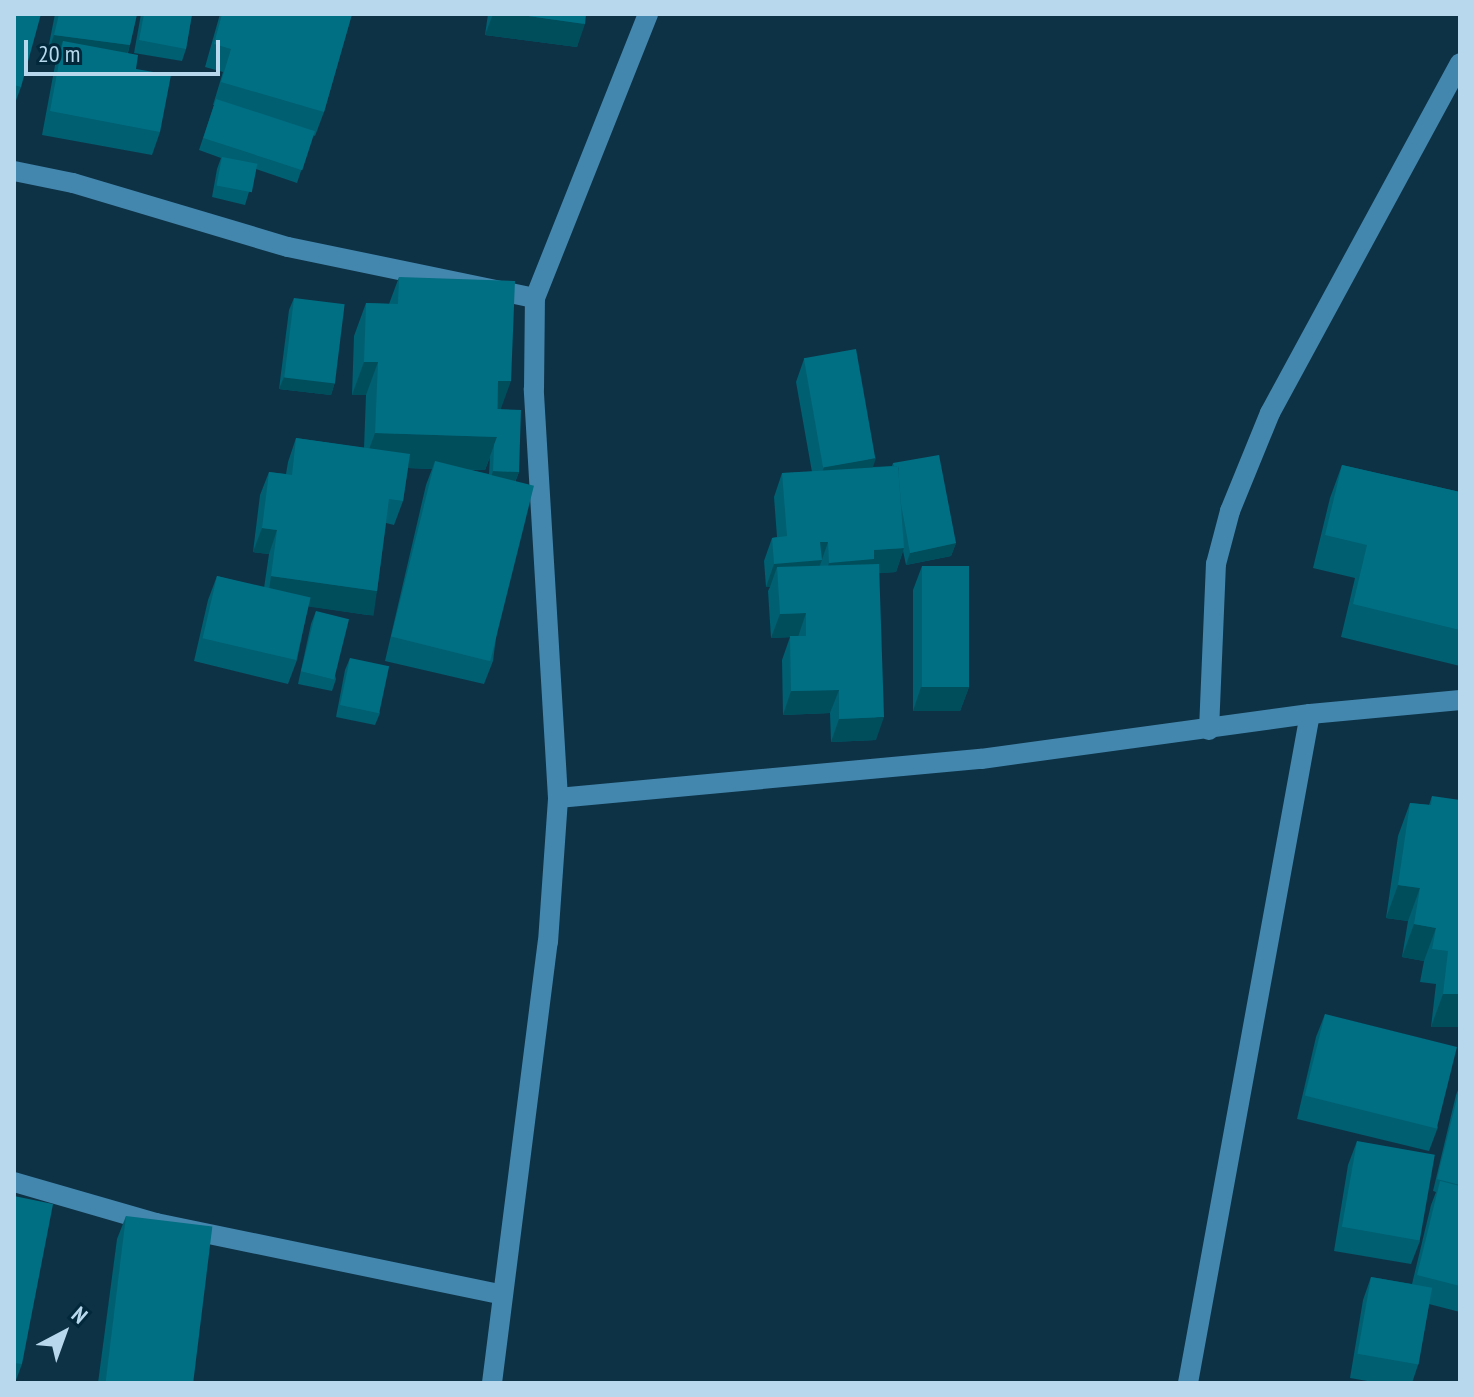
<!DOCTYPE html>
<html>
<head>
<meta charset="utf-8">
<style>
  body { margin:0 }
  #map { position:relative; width:1474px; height:1397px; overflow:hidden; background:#0d3246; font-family:"PT Sans Narrow",sans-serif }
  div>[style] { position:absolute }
  .minor>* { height:20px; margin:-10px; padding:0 10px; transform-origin:10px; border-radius:10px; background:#4487ae }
  .wall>* { inset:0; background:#005f71 }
  .shaded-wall>* { inset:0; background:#004e5c; transform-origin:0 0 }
  .building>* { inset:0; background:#006f83; transform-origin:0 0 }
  span { translate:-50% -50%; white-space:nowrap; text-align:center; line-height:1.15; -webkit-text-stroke:7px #02283b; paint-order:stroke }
  .frame { position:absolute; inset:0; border:16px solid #b8d8ed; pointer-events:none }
  .north { position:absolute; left:24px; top:1293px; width:80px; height:80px; -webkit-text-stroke:6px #02283b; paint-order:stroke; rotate:41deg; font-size:22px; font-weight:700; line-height:32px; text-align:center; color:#b8d8ed }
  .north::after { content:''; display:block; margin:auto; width:28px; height:36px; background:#b8d8ed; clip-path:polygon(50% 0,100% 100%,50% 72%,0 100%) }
  .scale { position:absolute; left:24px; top:40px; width:196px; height:36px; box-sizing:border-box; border:4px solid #b8d8ed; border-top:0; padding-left:10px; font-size:24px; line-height:28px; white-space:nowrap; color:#b8d8ed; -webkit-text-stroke:6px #02283b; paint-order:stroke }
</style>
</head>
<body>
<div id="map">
  <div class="minor">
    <div style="left:14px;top:171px;width:60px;rotate:11.5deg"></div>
    <div style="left:73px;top:183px;width:224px;rotate:16.6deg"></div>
    <div style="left:288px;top:247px;width:252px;rotate:11.7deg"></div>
    <div style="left:1209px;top:730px;width:166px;rotate:-87.6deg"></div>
    <div style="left:1216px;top:564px;width:55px;rotate:-75.2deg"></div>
    <div style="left:1230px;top:511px;width:106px;rotate:-67.8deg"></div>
    <div style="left:1270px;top:413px;width:398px;rotate:-61.5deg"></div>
    <div style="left:558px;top:798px;width:425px;rotate:-5.3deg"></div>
    <div style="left:981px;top:759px;width:332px;rotate:-7.8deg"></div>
    <div style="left:1310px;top:714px;width:151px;rotate:-5.3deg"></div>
    <div style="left:14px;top:1182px;width:148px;rotate:16.1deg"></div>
    <div style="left:156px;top:1223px;width:354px;rotate:11.7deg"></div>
    <div style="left:492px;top:1383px;width:445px;rotate:-82.8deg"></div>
    <div style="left:548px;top:942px;width:144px;rotate:-86deg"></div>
    <div style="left:558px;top:798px;width:410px;rotate:-93.4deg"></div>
    <div style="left:534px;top:389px;width:91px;rotate:-89.4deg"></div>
    <div style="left:535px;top:298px;width:306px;rotate:-68.3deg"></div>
    <div style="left:1188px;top:1383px;width:680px;rotate:-79.67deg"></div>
  </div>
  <div class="wall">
    <div style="clip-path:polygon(14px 14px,21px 87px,14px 106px)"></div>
    <div style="clip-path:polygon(55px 14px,137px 14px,128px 53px,136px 69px,160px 132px,152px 155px,42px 135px,56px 60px,46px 59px)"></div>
    <div style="clip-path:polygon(141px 14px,192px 14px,186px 49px,182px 61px,134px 53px)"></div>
    <div style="clip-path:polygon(220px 14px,352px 14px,324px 112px,315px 136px,313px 135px,297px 183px,256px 169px,245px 205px,212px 197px,217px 169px,221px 158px,199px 150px,214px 105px,213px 105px,223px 72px,205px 67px)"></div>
    <div style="clip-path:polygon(488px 14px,586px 14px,577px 47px,485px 35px)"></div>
    <div style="clip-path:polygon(evenodd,399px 277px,501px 409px,519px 472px,516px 480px,493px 661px,484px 684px,385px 661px,426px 485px,432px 469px,408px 468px,403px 501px,394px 525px,386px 523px,377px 591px,368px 615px,308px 606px,297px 660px,288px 684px,194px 661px,208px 600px,217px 576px,264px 588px,269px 554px,253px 552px,260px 495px,269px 472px,286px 474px,288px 462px,296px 438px,364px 448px,366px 395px,352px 395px,354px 336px,366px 303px,389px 304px,399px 277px,490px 457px,489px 474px,471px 470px,485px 470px,490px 457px)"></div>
    <div style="clip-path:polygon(294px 298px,335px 382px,331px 395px,279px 389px,289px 310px)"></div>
    <div style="clip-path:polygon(804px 359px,873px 467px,892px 466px,893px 463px,956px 543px,951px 556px,906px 565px,903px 551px,896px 572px,879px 573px,876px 740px,831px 742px,830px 713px,783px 715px,782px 660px,790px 637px,771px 638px,768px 591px,770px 587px,766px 587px,764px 561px,772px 538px,777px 537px,774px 497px,782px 473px,812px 472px,796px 382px)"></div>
    <div style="clip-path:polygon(1342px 465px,1460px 492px,1460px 666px,1341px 637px,1355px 578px,1313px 568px,1330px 498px)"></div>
    <div style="clip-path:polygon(922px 566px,969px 687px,960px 711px,913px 711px,913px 590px)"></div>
    <div style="clip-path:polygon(316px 611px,336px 679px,332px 691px,298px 684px,311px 624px)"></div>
    <div style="clip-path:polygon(350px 658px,380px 713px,375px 725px,336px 717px,345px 670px)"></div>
    <div style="clip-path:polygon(1432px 796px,1460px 1027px,1431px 1027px,1436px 984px,1420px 982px,1424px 961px,1402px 957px,1408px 921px,1386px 918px,1398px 836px,1410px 803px,1429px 805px)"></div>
    <div style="clip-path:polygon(1325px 1014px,1438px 1127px,1429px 1151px,1297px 1119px,1316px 1037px)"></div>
    <div style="clip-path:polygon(1460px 1085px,1460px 1312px,1429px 1304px,1418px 1365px,1412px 1383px,1379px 1383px,1350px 1378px,1363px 1300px,1371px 1277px,1412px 1284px,1431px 1205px,1436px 1192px,1433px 1191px,1456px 1095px)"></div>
    <div style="clip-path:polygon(1357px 1141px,1420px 1241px,1411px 1264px,1334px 1251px,1348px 1165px)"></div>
    <div style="clip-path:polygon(14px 1196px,22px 1364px,15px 1383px,14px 1383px)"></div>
    <div style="clip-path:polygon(126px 1216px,192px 1383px,98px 1383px,117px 1239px)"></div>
  </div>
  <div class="shaded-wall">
    <div style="clip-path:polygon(493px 14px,514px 14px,585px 24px,577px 47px,485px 35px)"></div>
    <div style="clip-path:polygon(54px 35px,130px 45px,122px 69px,63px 41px,56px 60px,46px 59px)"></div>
    <div style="clip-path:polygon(364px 362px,378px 362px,366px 395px,352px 395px)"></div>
    <div style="clip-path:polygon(284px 377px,335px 382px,331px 395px,279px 389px)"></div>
    <div style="clip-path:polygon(498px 381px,511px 381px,499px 414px,495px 408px)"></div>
    <div style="clip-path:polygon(375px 433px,497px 437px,485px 470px,433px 469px,435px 461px,432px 469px,363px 466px)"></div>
    <div style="clip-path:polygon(876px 458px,868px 482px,815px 490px,824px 467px)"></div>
    <div style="clip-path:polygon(493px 471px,519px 472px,514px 484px,489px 484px)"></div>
    <div style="clip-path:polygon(262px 528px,277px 530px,269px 554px,253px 552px)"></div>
    <div style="clip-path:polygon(820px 542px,828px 542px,814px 583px,777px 567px,770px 587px,766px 587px,774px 564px)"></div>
    <div style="clip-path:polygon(956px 543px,951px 556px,906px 565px,910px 553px)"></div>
    <div style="clip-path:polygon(904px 548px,896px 572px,869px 574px,821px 587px,829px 563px,874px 550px)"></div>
    <div style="left:271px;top:576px;width:107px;height:25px;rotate:8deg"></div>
    <div style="clip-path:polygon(806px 613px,798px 637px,771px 638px,780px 614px)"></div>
    <div style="clip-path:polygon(921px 687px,969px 687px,960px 711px,913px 711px)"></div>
    <div style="clip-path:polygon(839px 690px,830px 713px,783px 715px,791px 691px)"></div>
    <div style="clip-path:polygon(884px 717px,876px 740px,831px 742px,839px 719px)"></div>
    <div style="clip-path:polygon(1398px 885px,1420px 888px,1408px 921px,1386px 918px)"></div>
    <div style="clip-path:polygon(1414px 924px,1436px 928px,1424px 961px,1402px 957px)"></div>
    <div style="clip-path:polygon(1443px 994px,1460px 994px,1460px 1027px,1431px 1027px)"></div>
  </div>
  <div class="building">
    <div style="clip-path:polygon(14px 14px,41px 14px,21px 87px,14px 85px)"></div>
    <div style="clip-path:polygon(59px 14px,137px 14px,130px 45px,54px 35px)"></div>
    <div style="clip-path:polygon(144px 14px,192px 14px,186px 49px,139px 40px)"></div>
    <div style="clip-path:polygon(222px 14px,352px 14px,324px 112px,221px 82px,231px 49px,214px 44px)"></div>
    <div style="clip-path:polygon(514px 14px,586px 14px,585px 24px)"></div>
    <div style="clip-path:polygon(63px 41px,138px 55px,136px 69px,171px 75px,160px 132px,50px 111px)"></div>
    <div style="left:216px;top:99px;width:104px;height:41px;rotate:18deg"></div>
    <div style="left:222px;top:157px;width:36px;height:29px;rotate:11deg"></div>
    <div style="clip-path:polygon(399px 277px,515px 281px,511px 381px,498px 381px,497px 437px,375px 433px,378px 362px,364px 362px,366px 303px,398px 304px)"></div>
    <div style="left:294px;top:298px;width:51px;height:80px;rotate:7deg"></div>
    <div style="left:856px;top:349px;width:111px;height:53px;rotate:80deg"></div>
    <div style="clip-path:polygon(497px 409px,521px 410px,519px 472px,493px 471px,494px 445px,497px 437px)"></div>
    <div style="clip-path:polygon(296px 438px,410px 454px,403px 501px,389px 499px,377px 591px,271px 576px,277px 530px,262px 528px,269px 472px,292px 475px)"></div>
    <div style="clip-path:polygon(939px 455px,956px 543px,910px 553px,901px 504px,898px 466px,894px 466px,893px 463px)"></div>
    <div style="left:435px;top:461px;width:102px;height:181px;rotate:14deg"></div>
    <div style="clip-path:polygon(1342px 465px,1460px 492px,1460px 630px,1353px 604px,1367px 545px,1325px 535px)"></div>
    <div style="clip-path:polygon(898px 466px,904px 548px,874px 550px,874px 559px,829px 563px,828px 542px,820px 542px,822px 560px,774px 564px,772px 538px,787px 536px,782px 473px)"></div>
    <div style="clip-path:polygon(879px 564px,884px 717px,839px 719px,839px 690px,791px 691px,790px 636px,806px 636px,806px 613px,780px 614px,777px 567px)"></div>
    <div style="left:922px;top:566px;width:47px;height:121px"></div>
    <div style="left:217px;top:576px;width:96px;height:64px;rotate:13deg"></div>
    <div style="left:316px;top:611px;width:34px;height:62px;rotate:14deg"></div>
    <div style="left:350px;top:658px;width:40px;height:48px;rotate:12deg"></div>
    <div style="clip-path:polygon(1432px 796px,1460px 800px,1460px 994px,1443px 994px,1448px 951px,1432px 949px,1436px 928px,1414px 924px,1420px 888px,1398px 885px,1410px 803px,1431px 805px)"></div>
    <div style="left:1325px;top:1014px;width:136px;height:84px;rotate:14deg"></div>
    <div style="clip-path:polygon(1460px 1086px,1460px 1185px,1437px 1179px)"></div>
    <div style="left:1357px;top:1141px;width:79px;height:87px;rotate:10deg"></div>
    <div style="clip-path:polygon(1440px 1181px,1460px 1186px,1460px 1286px,1417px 1275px)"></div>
    <div style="clip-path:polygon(14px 1196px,53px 1204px,22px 1364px,14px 1363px)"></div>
    <div style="left:126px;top:1216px;width:87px;height:169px;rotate:7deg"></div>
    <div style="left:1371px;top:1277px;width:62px;height:78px;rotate:10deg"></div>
  </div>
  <div class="frame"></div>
  <div class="north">N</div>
  <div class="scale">20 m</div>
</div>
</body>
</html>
